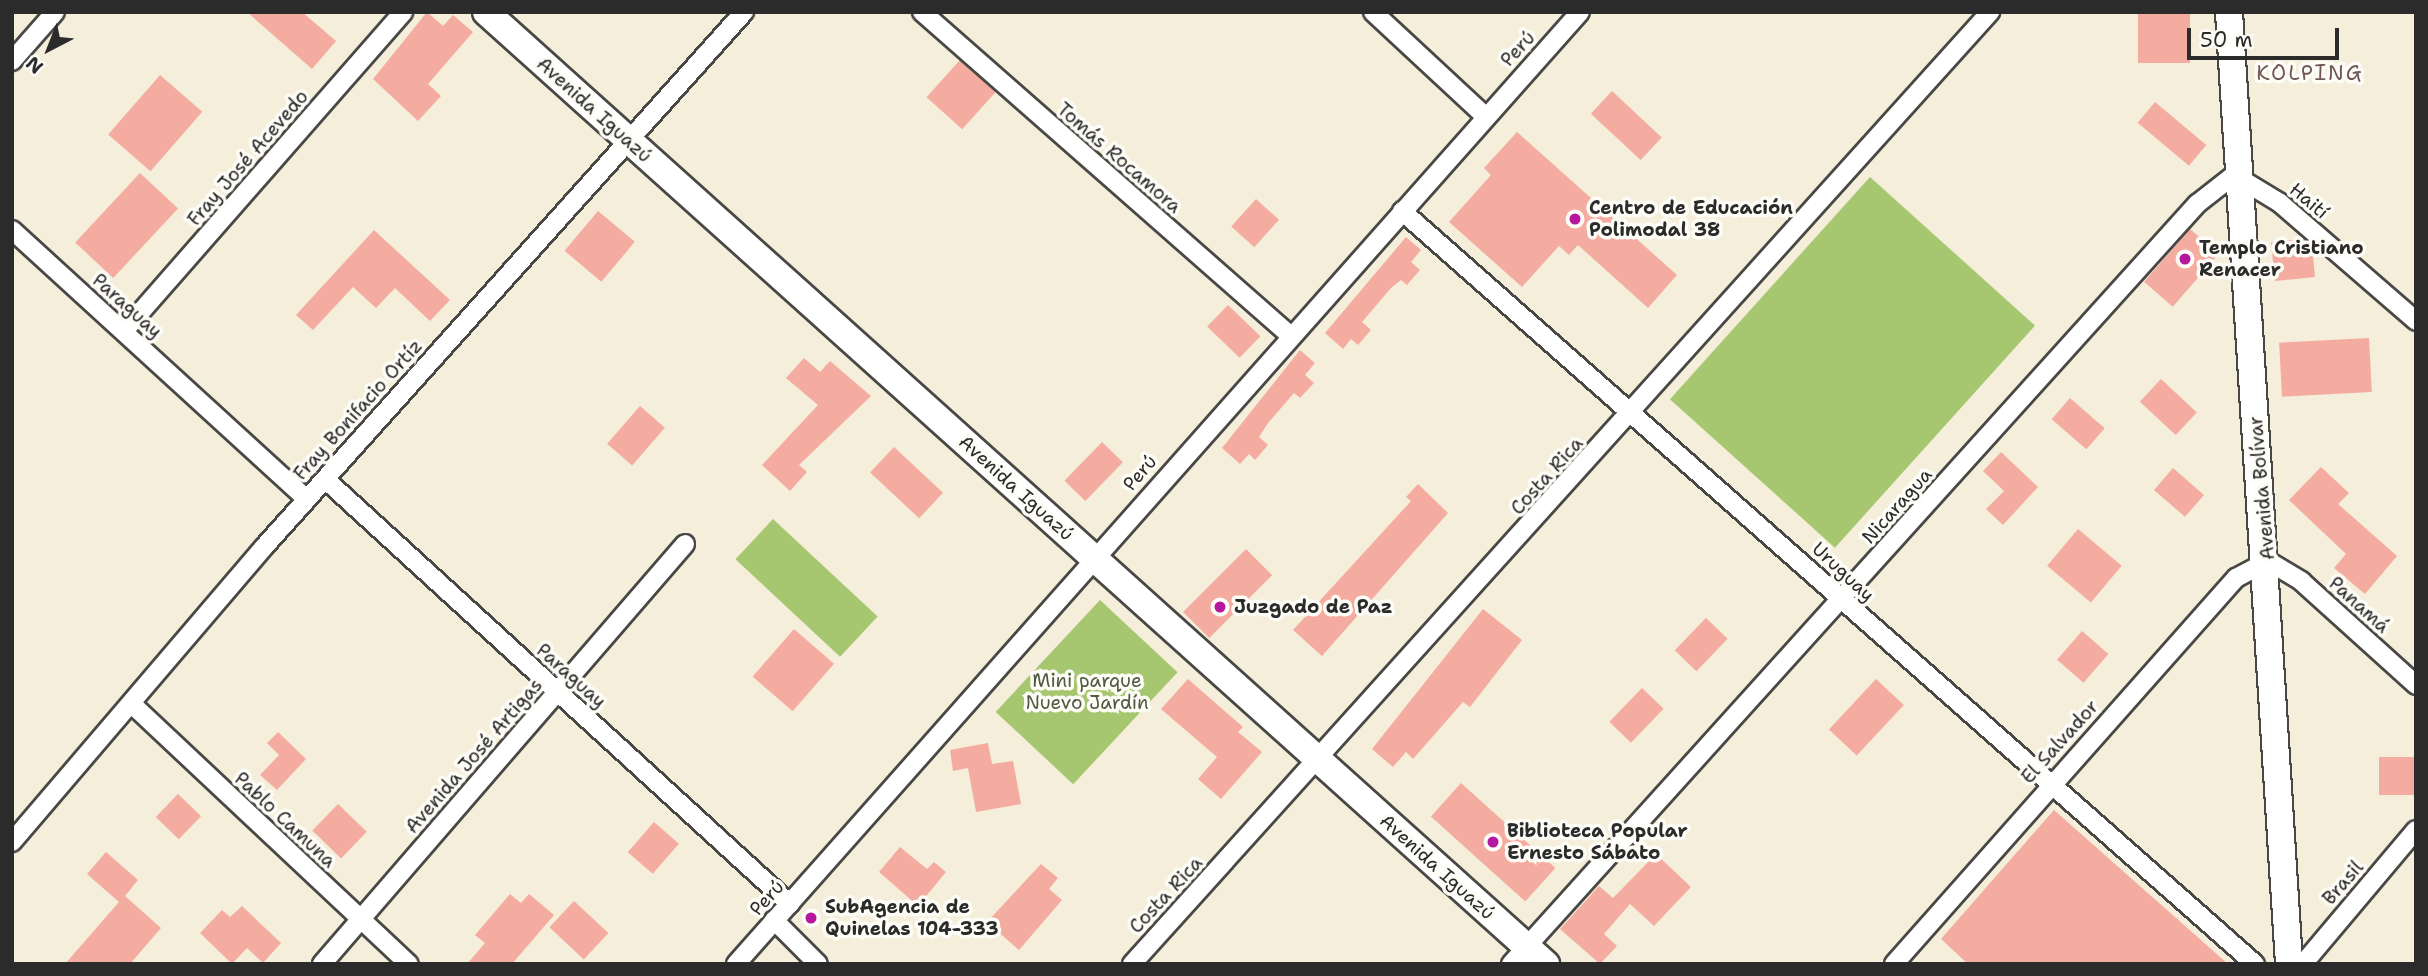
<!DOCTYPE html>
<html>
<head>
<meta charset="utf-8">
<style>
  body { margin:0 }
  #map { position:relative; width:2428px; height:976px; overflow:hidden; background:#f4eeda; font-family:"Shantell Sans",sans-serif }
  div>[style] { position:absolute }
  .green>* { inset:0; background:#a6c770; transform-origin:0 0 }
  .building>* { inset:0; background:#f5aca0; transform-origin:0 0 }
  .roads { filter:drop-shadow(2px 0 #494845) drop-shadow(-2px 0 #494845) drop-shadow(0 2px #494845) drop-shadow(0 -2px #494845) }
  .street>* { height:18px; margin:-9px; padding:0 9px; transform-origin:9px; border-radius:9px; background:#fff }
  .secondary>* { height:26px; margin:-13px; padding:0 13px; transform-origin:13px; border-radius:13px; background:#fff }
  .dots>* { width:19px; height:19px; translate:-50% -50%; box-sizing:border-box; border:4px solid #fdfcf7; border-radius:50% }
  span { translate:-50% -50%; white-space:nowrap; text-align:center; line-height:1.15; -webkit-text-stroke:7px #fdfcf7; paint-order:stroke }
  .street-label { font-size:19px; color:#2b2b2b }
  .poi-label { font-size:19px; color:#2b2b2b; font-weight:700 }
  .left { translate:0 -50%; text-align:left }
  .park-label { font-size:19px; color:#505a40 }
  .neighbourhood-label { font-size:21px; color:#725854; letter-spacing:2px }
  .frame { position:absolute; inset:0; border:14px solid #2b2b2b; pointer-events:none }
  .north { position:absolute; left:14px; top:14px; width:70px; height:70px; -webkit-text-stroke:5px #fdfcf7; paint-order:stroke; rotate:222deg; font-size:19px; font-weight:700; line-height:28px; text-align:center; color:#2b2b2b }
  .north::after { content:''; display:block; margin:auto; width:24px; height:32px; background:#2b2b2b; clip-path:polygon(50% 0,100% 100%,50% 72%,0 100%) }
  .scale { position:absolute; left:2187px; top:28px; width:152px; height:32px; box-sizing:border-box; border:4px solid #2b2b2b; border-top:0; padding-left:9px; font-size:21px; line-height:24px; white-space:nowrap; color:#2b2b2b; -webkit-text-stroke:5px #fdfcf7; paint-order:stroke }
</style>
</head>
<body>
<div id="map">
  <div class="green">
    <div style="left:1870px;top:177px;width:222px;height:299px;rotate:42deg"></div>
    <div style="left:773px;top:519px;width:143px;height:55px;rotate:43deg"></div>
    <div style="left:1100px;top:600px;width:106px;height:153px;rotate:43deg"></div>
  </div>
  <div class="building">
    <div style="clip-path:polygon(247px 12px,302px 12px,336px 41px,312px 69px)"></div>
    <div style="clip-path:polygon(427px 12px,443px 26px,453px 15px,473px 32px,428px 84px,441px 96px,418px 121px,373px 79px)"></div>
    <div style="left:2138px;top:12px;width:52px;height:51px"></div>
    <div style="left:960px;top:60px;width:48px;height:50px;rotate:42deg"></div>
    <div style="left:160px;top:75px;width:56px;height:79px;rotate:41deg"></div>
    <div style="left:1612px;top:91px;width:68px;height:31px;rotate:43deg"></div>
    <div style="left:2155px;top:102px;width:67px;height:27px;rotate:40deg"></div>
    <div style="clip-path:polygon(1517px 132px,1677px 275px,1648px 308px,1578px 245px,1569px 255px,1559px 246px,1522px 287px,1449px 222px,1491px 175px,1484px 168px)"></div>
    <div style="left:140px;top:173px;width:52px;height:95px;rotate:43deg"></div>
    <div style="left:1256px;top:199px;width:31px;height:37px;rotate:42deg"></div>
    <div style="left:598px;top:211px;width:48px;height:52px;rotate:40deg"></div>
    <div style="left:2190px;top:229px;width:38px;height:70px;rotate:41deg"></div>
    <div style="clip-path:polygon(374px 230px,450px 300px,430px 321px,395px 288px,376px 308px,353px 287px,313px 330px,296px 315px)"></div>
    <div style="clip-path:polygon(1406px 237px,1421px 250px,1411px 262px,1420px 270px,1407px 285px,1401px 280px,1391px 288px,1362px 322px,1371px 330px,1358px 345px,1351px 339px,1343px 349px,1325px 333px)"></div>
    <div style="clip-path:polygon(2304px 239px,2312px 246px,2315px 277px,2275px 281px,2271px 242px)"></div>
    <div style="left:1228px;top:305px;width:45px;height:30px;rotate:44deg"></div>
    <div style="left:2369px;top:338px;width:54px;height:90px;rotate:87deg"></div>
    <div style="clip-path:polygon(1300px 350px,1315px 363px,1305px 375px,1314px 383px,1300px 398px,1294px 393px,1268px 423px,1259px 437px,1268px 445px,1255px 460px,1249px 454px,1240px 464px,1222px 448px)"></div>
    <div style="clip-path:polygon(804px 358px,820px 372px,830px 361px,871px 396px,799px 465px,807px 472px,790px 491px,762px 465px,818px 405px,786px 378px)"></div>
    <div style="left:2161px;top:379px;width:49px;height:31px;rotate:43deg"></div>
    <div style="left:2070px;top:398px;width:46px;height:28px;rotate:41deg"></div>
    <div style="left:640px;top:406px;width:33px;height:50px;rotate:41deg"></div>
    <div style="left:1102px;top:442px;width:29px;height:54px;rotate:44deg"></div>
    <div style="left:894px;top:447px;width:67px;height:35px;rotate:43deg"></div>
    <div style="clip-path:polygon(2001px 452px,2038px 487px,2003px 525px,1986px 509px,2004px 491px,1983px 471px)"></div>
    <div style="clip-path:polygon(2321px 467px,2349px 493px,2338px 504px,2397px 556px,2365px 594px,2334px 568px,2346px 554px,2289px 500px)"></div>
    <div style="left:2173px;top:468px;width:41px;height:29px;rotate:41deg"></div>
    <div style="clip-path:polygon(1418px 484px,1448px 513px,1322px 656px,1293px 630px,1411px 501px,1406px 497px)"></div>
    <div style="left:2078px;top:529px;width:57px;height:48px;rotate:40deg"></div>
    <div style="left:1246px;top:549px;width:37px;height:89px;rotate:45deg"></div>
    <div style="clip-path:polygon(1483px 609px,1522px 640px,1470px 707px,1463px 702px,1413px 759px,1406px 752px,1393px 767px,1372px 749px)"></div>
    <div style="left:1706px;top:618px;width:30px;height:45px;rotate:44deg"></div>
    <div style="left:794px;top:629px;width:53px;height:63px;rotate:41deg"></div>
    <div style="left:2082px;top:631px;width:35px;height:38px;rotate:41deg"></div>
    <div style="clip-path:polygon(1188px 679px,1243px 727px,1238px 732px,1262px 752px,1221px 799px,1198px 779px,1217px 757px,1161px 709px)"></div>
    <div style="left:1876px;top:679px;width:38px;height:69px;rotate:43deg"></div>
    <div style="left:1642px;top:688px;width:30px;height:47px;rotate:44deg"></div>
    <div style="clip-path:polygon(278px 732px,306px 759px,277px 790px,260px 775px,279px 755px,267px 743px)"></div>
    <div style="clip-path:polygon(988px 743px,992px 764px,1013px 761px,1021px 804px,976px 812px,968px 768px,953px 771px,950px 750px)"></div>
    <div style="left:2416px;top:757px;width:38px;height:37px;rotate:90deg"></div>
    <div style="left:1461px;top:783px;width:127px;height:45px;rotate:42deg"></div>
    <div style="left:178px;top:794px;width:32px;height:32px;rotate:44deg"></div>
    <div style="left:338px;top:804px;width:40px;height:37px;rotate:44deg"></div>
    <div style="clip-path:polygon(2054px 810px,2228px 964px,1968px 964px,1941px 939px)"></div>
    <div style="left:654px;top:822px;width:33px;height:40px;rotate:41deg"></div>
    <div style="clip-path:polygon(900px 847px,927px 869px,934px 862px,946px 872px,918px 906px,879px 872px)"></div>
    <div style="clip-path:polygon(106px 852px,138px 880px,125px 896px,161px 928px,130px 964px,65px 964px,119px 902px,87px 874px)"></div>
    <div style="clip-path:polygon(1656px 854px,1691px 887px,1654px 926px,1630px 904px,1604px 934px,1617px 946px,1600px 964px,1560px 929px,1599px 886px,1613px 898px)"></div>
    <div style="clip-path:polygon(1041px 864px,1058px 878px,1049px 889px,1062px 900px,1019px 950px,987px 922px)"></div>
    <div style="clip-path:polygon(510px 894px,521px 903px,529px 894px,554px 915px,512px 964px,467px 964px,485px 943px,475px 935px)"></div>
    <div style="left:574px;top:901px;width:47px;height:36px;rotate:43deg"></div>
    <div style="clip-path:polygon(242px 906px,281px 943px,263px 963px,247px 948px,232px 964px,200px 933px,222px 910px,230px 917px)"></div>
  </div>
  <div class="roads">
    <div class="street">
      <div style="left:922px;top:12px;width:488px;rotate:41.3deg"></div>
      <div style="left:1373px;top:12px;width:151px;rotate:42.9deg"></div>
      <div style="left:12px;top:61px;width:65px;rotate:-48.7deg"></div>
      <div style="left:1402px;top:211px;width:1138px;rotate:41.44deg"></div>
      <div style="left:12px;top:230px;width:399px;rotate:42.4deg"></div>
      <div style="left:124px;top:331px;width:424px;rotate:-48.8deg"></div>
      <div style="left:325px;top:479px;width:630px;rotate:42.43deg"></div>
      <div style="left:134px;top:706px;width:377px;rotate:43.2deg"></div>
      <div style="left:12px;top:842px;width:388px;rotate:-49.5deg"></div>
      <div style="left:264px;top:547px;width:719px;rotate:-48.1deg"></div>
      <div style="left:774px;top:920px;width:62px;rotate:45deg"></div>
      <div style="left:322px;top:964px;width:555px;rotate:-49.16deg"></div>
      <div style="left:736px;top:964px;width:1272px;rotate:-48.44deg"></div>
      <div style="left:1132px;top:964px;width:1282px;rotate:-47.97deg"></div>
      <div style="left:1511px;top:964px;width:1024px;rotate:-47.93deg"></div>
      <div style="left:2197px;top:204px;width:47px;rotate:-38.1deg"></div>
      <div style="left:2234px;top:175px;width:54px;rotate:31.3deg"></div>
      <div style="left:2280px;top:203px;width:180px;rotate:40.9deg"></div>
      <div style="left:1894px;top:964px;width:516px;rotate:-48.46deg"></div>
      <div style="left:2236px;top:578px;width:36px;rotate:-28deg"></div>
      <div style="left:2268px;top:561px;width:39px;rotate:31deg"></div>
      <div style="left:2301px;top:581px;width:155px;rotate:42.1deg"></div>
      <div style="left:2303px;top:964px;width:175px;rotate:-49.9deg"></div>
    </div>
    <div class="secondary">
      <div style="left:486px;top:12px;width:1425px;rotate:41.93deg"></div>
      <div style="left:2229px;top:12px;width:954px;rotate:86.39deg"></div>
    </div>
  </div>
  <div class="dots">
    <div style="left:1575px;top:219px;background:#b5179e"></div>
    <div style="left:2185px;top:259px;background:#b5179e"></div>
    <div style="left:1220px;top:607px;background:#b5179e"></div>
    <div style="left:1493px;top:842px;background:#b5179e"></div>
    <div style="left:811px;top:918px;background:#b5179e"></div>
  </div>
  <div class="street-label">
    <span style="left:1518px;top:49px;rotate:-47deg">Perú</span>
    <span style="left:594px;top:110px;rotate:42deg">Avenida Iguazú</span>
    <span style="left:248px;top:158px;rotate:-49deg">Fray José Acevedo</span>
    <span style="left:1119px;top:158px;rotate:41deg">Tomás Rocamora</span>
    <span style="left:2309px;top:201px;rotate:40deg">Haití</span>
    <span style="left:127px;top:306px;rotate:42deg">Paraguay</span>
    <span style="left:358px;top:410px;rotate:-48deg">Fray Bonifacio Ortíz</span>
    <span style="left:1140px;top:473px;rotate:-49deg">Perú</span>
    <span style="left:1547px;top:476px;rotate:-48deg">Costa Rica</span>
    <span style="left:1016px;top:488px;rotate:42deg">Avenida Iguazú</span>
    <span style="left:2262px;top:488px;rotate:-95deg">Avenida Bolívar</span>
    <span style="left:1897px;top:506px;rotate:-48deg">Nicaragua</span>
    <span style="left:1843px;top:572px;rotate:43deg">Uruguay</span>
    <span style="left:2359px;top:605px;rotate:42deg">Panamá</span>
    <span style="left:571px;top:676px;rotate:42deg">Paraguay</span>
    <span style="left:2060px;top:742px;rotate:-48deg">El Salvador</span>
    <span style="left:474px;top:756px;rotate:-49deg">Avenida José Artigas</span>
    <span style="left:285px;top:820px;rotate:43deg">Pablo Camuna</span>
    <span style="left:1437px;top:867px;rotate:42deg">Avenida Iguazú</span>
    <span style="left:2343px;top:883px;rotate:-49deg">Brasil</span>
    <span style="left:1166px;top:895px;rotate:-47deg">Costa Rica</span>
    <span style="left:767px;top:898px;rotate:-47deg">Perú</span>
  </div>
  <div class="poi-label">
    <span class="left" style="left:1589px;top:219px">Centro de Educación<br>Polimodal 38</span>
    <span class="left" style="left:2199px;top:259px">Templo Cristiano<br>Renacer</span>
    <span class="left" style="left:1234px;top:607px">Juzgado de Paz</span>
    <span class="left" style="left:1507px;top:842px">Biblioteca Popular<br>Ernesto Sábato</span>
    <span class="left" style="left:825px;top:918px">SubAgencia de<br>Quinelas 104-333</span>
  </div>
  <div class="park-label">
    <span style="left:1087px;top:692px">Mini parque<br>Nuevo Jardín</span>
  </div>
  <div class="neighbourhood-label">
    <span style="left:2310px;top:73px">KOLPING</span>
  </div>
  <div class="frame"></div>
  <div class="north">N</div>
  <div class="scale">50 m</div>
</div>
</body>
</html>
